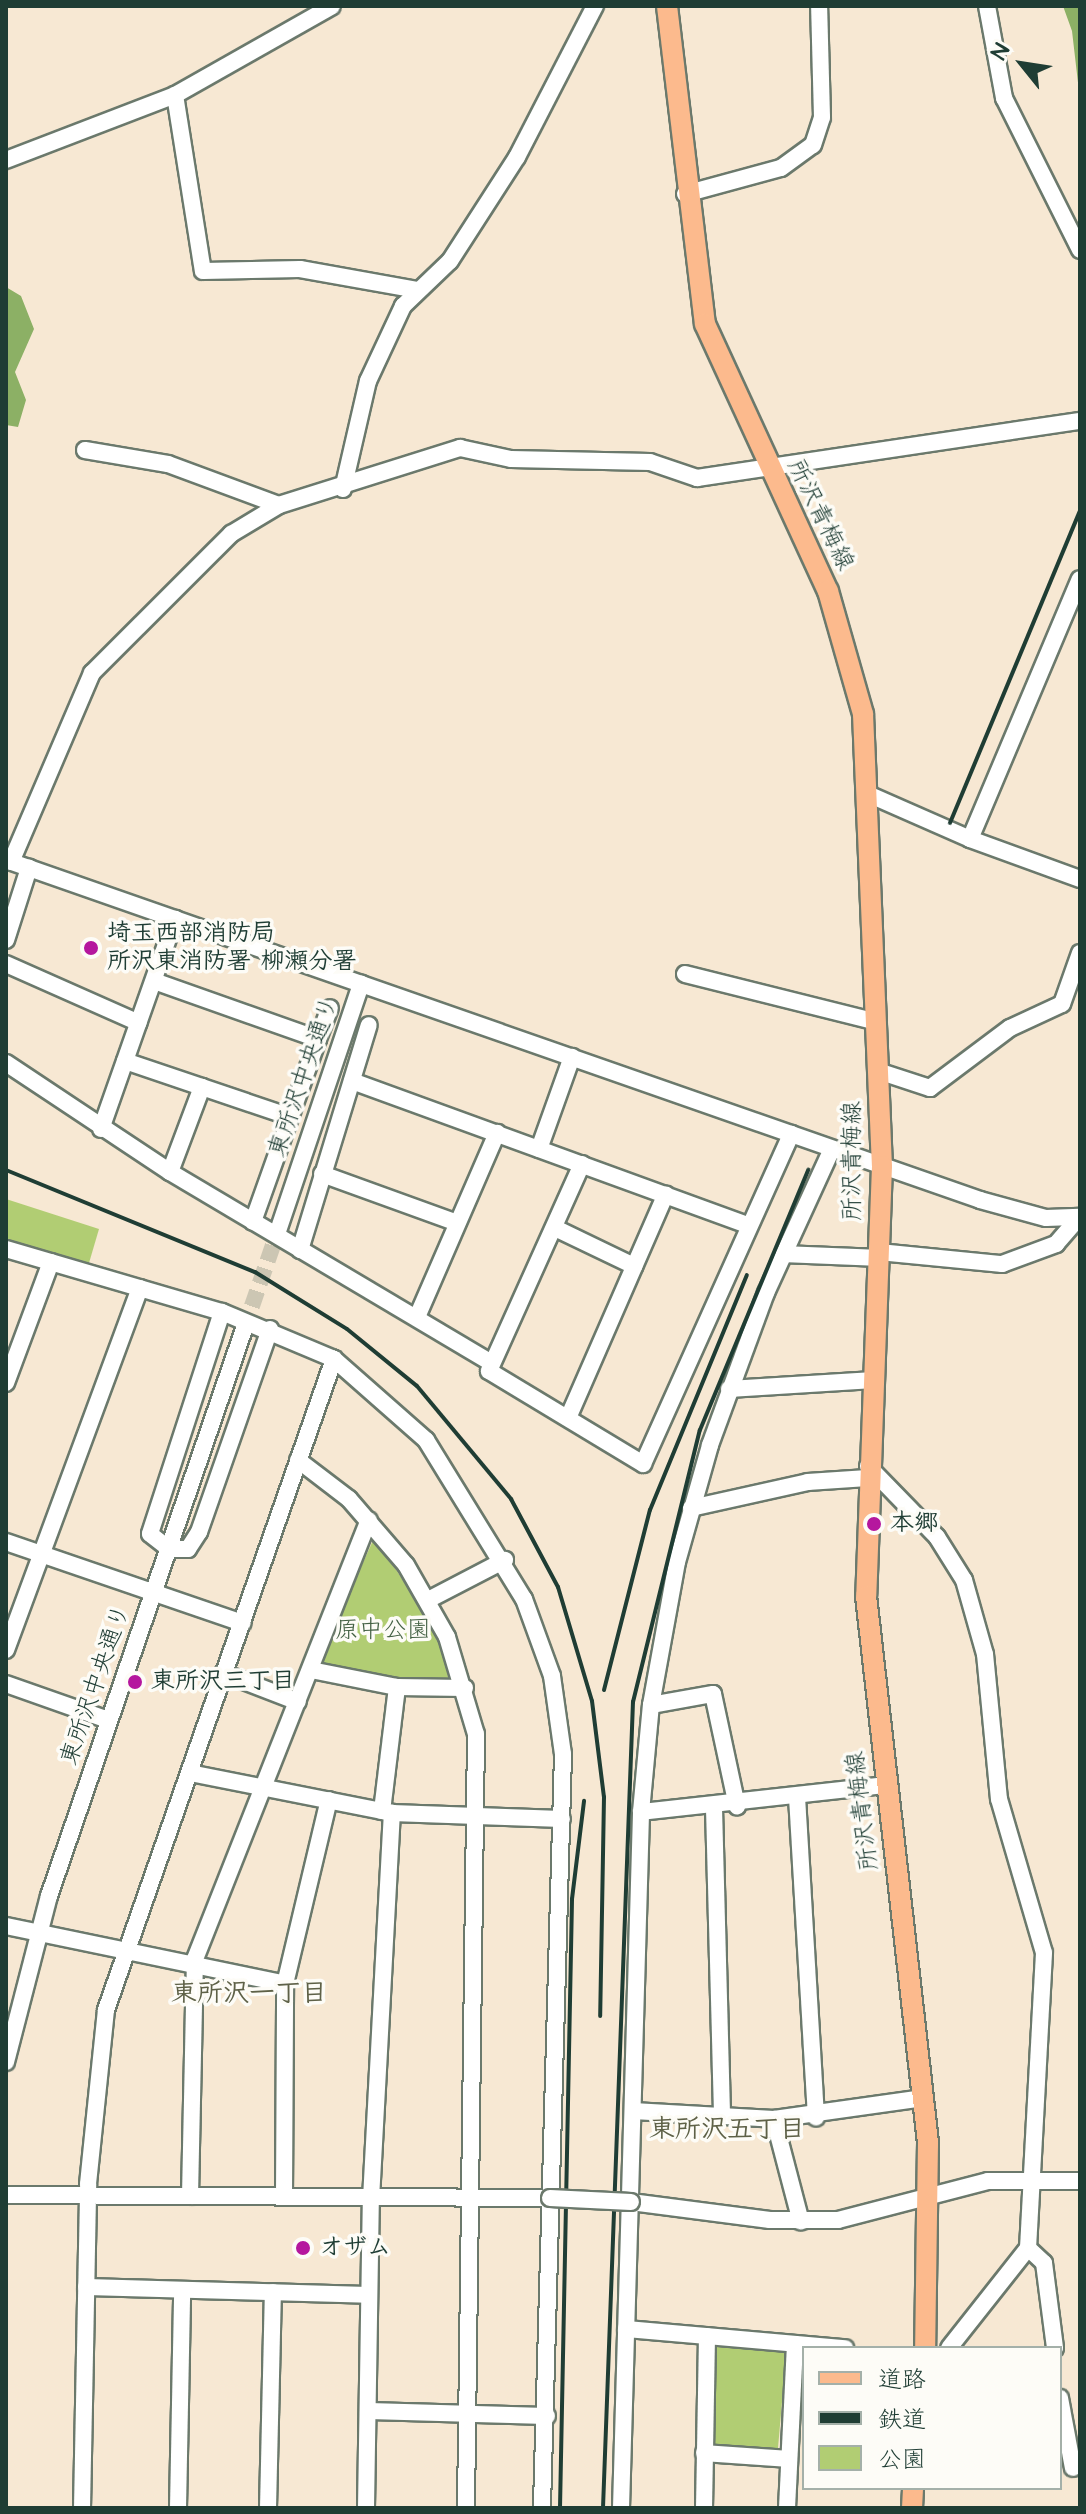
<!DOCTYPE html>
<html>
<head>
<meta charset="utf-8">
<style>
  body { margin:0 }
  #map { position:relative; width:1086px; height:2514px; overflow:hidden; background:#f7e8d3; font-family:"Architects Daughter","Klee One",sans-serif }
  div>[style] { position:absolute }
  .green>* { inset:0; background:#b1cd73; transform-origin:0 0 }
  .forest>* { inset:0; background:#8cb065 }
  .minor-tunnel>* { height:16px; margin-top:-8px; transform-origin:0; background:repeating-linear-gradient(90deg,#ccc6b3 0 16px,transparent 0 24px) }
  .roads { filter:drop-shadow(2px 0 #6b796c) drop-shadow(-2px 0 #6b796c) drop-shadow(0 2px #6b796c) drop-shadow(0 -2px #6b796c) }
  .minor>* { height:16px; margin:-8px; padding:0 8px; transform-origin:8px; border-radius:8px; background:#fff }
  .major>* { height:20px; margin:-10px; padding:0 10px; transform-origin:10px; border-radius:10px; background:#fcba8d }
  .rail>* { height:4px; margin:-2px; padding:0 2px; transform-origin:2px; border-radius:2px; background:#1f3d34 }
  .bridges { filter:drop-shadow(2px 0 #6b796c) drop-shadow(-2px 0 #6b796c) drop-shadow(0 2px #6b796c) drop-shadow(0 -2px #6b796c) }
  .minor-bridge>* { height:16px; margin:-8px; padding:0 8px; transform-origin:8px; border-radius:8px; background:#fff }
  .dots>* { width:22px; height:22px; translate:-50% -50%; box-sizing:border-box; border:4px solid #fdfcf7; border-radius:50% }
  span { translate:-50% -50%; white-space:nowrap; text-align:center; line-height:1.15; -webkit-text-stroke:7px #fdfcf7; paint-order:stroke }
  .street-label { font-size:24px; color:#1f3d34 }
  .poi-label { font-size:24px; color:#1f3d34; font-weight:700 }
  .left { translate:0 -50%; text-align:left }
  .park-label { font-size:24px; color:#446144 }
  .neighbourhood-label { font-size:26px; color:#5e6147; font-weight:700 }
  .frame { position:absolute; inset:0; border:8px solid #1f3d34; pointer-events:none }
  .legend { position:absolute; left:802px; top:2346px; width:260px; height:144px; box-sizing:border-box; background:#fdfcf7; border:2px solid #a4b0a9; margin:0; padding:10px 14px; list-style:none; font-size:24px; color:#1f3d34 }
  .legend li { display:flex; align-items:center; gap:16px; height:40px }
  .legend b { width:40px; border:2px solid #a4b0a9 }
  .north { position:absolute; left:982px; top:24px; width:80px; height:80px; -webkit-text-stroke:6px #fdfcf7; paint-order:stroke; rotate:300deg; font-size:22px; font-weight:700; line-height:32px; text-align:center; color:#1f3d34 }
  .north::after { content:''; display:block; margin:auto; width:28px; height:36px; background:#1f3d34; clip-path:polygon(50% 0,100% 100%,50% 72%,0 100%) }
</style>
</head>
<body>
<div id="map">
  <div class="green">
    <div style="clip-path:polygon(6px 1199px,99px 1229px,89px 1263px,6px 1239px)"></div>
    <div style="clip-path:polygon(375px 1536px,441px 1641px,450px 1686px,398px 1682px,318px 1662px)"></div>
    <div style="left:715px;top:2342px;width:72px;height:108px;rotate:5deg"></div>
  </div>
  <div class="forest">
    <div style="clip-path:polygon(1063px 6px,1080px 6px,1080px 100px,1072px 31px)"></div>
    <div style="clip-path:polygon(6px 287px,21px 296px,34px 329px,15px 372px,26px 400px,18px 427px,6px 425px)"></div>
  </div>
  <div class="minor-tunnel">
    <div style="left:244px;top:1329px;width:104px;rotate:-70.9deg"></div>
  </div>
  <div class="roads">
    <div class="minor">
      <div style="left:987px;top:6px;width:94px;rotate:79.5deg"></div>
      <div style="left:1004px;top:98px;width:170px;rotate:63.4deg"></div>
      <div style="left:175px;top:95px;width:178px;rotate:81deg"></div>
      <div style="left:203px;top:271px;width:97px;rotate:-1.2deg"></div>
      <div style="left:300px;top:269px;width:120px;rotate:10.1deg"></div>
      <div style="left:6px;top:160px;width:181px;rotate:-21deg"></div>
      <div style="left:175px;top:95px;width:180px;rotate:-29.5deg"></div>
      <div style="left:685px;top:194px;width:99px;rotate:-15.2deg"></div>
      <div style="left:781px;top:168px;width:39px;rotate:-36deg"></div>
      <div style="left:813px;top:145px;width:29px;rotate:-72deg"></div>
      <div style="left:822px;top:117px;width:111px;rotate:-91.5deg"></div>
      <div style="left:85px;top:450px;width:84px;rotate:9.6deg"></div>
      <div style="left:168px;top:464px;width:118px;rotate:20.3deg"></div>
      <div style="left:343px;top:489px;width:111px;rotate:-77deg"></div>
      <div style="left:368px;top:381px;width:83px;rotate:-65deg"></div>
      <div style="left:403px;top:306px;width:65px;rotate:-43.8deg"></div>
      <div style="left:450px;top:261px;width:124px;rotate:-57.2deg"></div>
      <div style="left:517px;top:157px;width:170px;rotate:-62.7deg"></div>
      <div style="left:870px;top:795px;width:109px;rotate:23.7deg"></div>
      <div style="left:970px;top:839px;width:282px;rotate:-67.1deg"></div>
      <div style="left:970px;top:839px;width:117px;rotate:20deg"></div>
      <div style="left:6px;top:860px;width:1032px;rotate:19.24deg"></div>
      <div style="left:980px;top:1200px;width:68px;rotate:15.3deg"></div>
      <div style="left:1046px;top:1218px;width:34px;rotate:-2deg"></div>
      <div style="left:11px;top:862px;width:206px;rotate:-66.8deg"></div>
      <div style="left:92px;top:673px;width:197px;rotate:-45deg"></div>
      <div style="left:231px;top:534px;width:56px;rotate:-31.1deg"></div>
      <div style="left:279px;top:505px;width:190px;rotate:-17.5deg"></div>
      <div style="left:460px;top:448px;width:52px;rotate:12.2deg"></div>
      <div style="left:511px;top:459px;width:139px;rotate:1.2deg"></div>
      <div style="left:650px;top:462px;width:50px;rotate:18.8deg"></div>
      <div style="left:697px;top:478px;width:387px;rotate:-8.5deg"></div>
      <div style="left:6px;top:940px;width:76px;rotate:-72.3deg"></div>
      <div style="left:6px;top:964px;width:145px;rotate:23.9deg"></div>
      <div style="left:685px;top:974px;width:198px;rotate:14deg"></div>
      <div style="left:154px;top:981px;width:174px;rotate:19.5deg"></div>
      <div style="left:318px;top:1039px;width:194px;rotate:109.6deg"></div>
      <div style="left:318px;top:1039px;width:33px;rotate:-69deg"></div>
      <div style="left:125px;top:1061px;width:174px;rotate:18.7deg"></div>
      <div style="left:6px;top:1063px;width:197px;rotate:33.6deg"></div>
      <div style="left:170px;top:1172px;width:374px;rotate:30.7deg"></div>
      <div style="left:878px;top:1071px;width:55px;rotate:18.1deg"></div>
      <div style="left:930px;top:1088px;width:100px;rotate:-36.9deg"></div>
      <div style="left:1010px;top:1028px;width:57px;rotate:-24.8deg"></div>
      <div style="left:1062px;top:1004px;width:54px;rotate:-70.6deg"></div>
      <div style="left:352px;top:1081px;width:420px;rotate:20deg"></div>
      <div style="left:101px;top:1129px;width:223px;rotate:-70.6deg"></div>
      <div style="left:539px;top:1149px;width:98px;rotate:-70.3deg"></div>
      <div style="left:582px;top:1164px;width:227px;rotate:114.2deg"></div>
      <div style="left:489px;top:1371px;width:180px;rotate:31.1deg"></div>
      <div style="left:643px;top:1464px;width:362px;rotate:-65.8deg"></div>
      <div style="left:170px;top:1172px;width:91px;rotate:-69.4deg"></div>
      <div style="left:322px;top:1174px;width:144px;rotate:19.9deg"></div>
      <div style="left:555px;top:1228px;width:88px;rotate:25.7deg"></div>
      <div style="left:278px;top:1231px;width:261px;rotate:-71.4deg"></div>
      <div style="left:6px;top:1249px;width:225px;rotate:16.3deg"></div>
      <div style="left:222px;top:1312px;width:121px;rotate:22.8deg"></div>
      <div style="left:334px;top:1359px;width:123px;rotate:41.4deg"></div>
      <div style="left:426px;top:1440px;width:187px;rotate:58.4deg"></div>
      <div style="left:524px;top:1599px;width:82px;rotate:70deg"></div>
      <div style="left:552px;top:1676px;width:79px;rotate:82deg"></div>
      <div style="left:563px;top:1754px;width:754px;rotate:91.6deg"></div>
      <div style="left:300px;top:1250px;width:235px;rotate:-73deg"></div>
      <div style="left:879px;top:1252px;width:124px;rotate:5.6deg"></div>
      <div style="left:1002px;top:1264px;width:58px;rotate:-20.3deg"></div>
      <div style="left:1056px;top:1244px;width:35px;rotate:-49deg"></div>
      <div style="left:784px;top:1254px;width:95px;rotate:2.4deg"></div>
      <div style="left:222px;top:1312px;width:233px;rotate:108deg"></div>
      <div style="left:150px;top:1534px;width:24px;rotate:38deg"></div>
      <div style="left:169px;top:1549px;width:19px"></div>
      <div style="left:188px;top:1549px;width:20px;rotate:-57deg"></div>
      <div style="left:199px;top:1532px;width:215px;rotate:-70.7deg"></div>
      <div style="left:417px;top:1317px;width:201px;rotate:-66.5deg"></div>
      <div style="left:6px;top:1383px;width:129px;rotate:-69.6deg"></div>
      <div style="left:729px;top:1389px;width:145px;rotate:-3.6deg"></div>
      <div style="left:568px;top:1418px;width:244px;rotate:-66.4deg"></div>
      <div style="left:298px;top:1460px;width:64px;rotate:37.4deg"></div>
      <div style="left:349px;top:1499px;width:87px;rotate:49.2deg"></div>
      <div style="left:406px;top:1565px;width:83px;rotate:60.3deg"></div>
      <div style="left:447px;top:1637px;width:101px;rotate:73.4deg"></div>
      <div style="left:476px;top:1734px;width:774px;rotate:90.74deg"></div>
      <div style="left:868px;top:1466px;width:99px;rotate:45.8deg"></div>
      <div style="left:937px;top:1537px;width:51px;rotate:57.9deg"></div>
      <div style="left:964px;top:1580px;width:77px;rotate:74.2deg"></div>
      <div style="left:985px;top:1654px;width:146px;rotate:84.5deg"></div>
      <div style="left:999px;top:1799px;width:160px;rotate:73.7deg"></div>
      <div style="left:1044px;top:1953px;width:295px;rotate:93.1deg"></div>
      <div style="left:1028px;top:2248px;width:127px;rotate:128.3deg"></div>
      <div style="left:691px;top:1508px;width:120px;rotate:-12.5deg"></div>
      <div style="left:808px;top:1482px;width:59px;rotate:-3.9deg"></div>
      <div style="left:6px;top:1542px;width:250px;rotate:18.9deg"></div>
      <div style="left:428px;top:1600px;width:87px;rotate:-27.5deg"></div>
      <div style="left:6px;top:1650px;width:386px;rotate:-69.7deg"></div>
      <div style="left:311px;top:1670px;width:88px;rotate:11.2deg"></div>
      <div style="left:397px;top:1687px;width:68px;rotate:0.8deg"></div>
      <div style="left:223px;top:1673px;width:80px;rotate:21.1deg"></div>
      <div style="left:6px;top:1684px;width:108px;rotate:19.4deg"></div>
      <div style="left:651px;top:1705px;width:63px;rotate:-10.1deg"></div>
      <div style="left:713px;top:1694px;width:115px;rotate:77.9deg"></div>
      <div style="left:190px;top:1773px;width:206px;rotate:11.2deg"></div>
      <div style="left:392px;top:1813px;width:170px;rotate:2deg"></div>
      <div style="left:797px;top:1797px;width:321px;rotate:86.6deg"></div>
      <div style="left:714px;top:1808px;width:308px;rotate:88.5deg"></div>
      <div style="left:382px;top:1811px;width:125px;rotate:-83.1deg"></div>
      <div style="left:641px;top:1812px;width:246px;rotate:-6.3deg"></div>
      <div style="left:6px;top:1926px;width:285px;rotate:11.7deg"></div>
      <div style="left:6px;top:2062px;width:171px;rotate:-75.5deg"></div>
      <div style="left:49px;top:1896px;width:600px;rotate:-71.02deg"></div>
      <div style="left:633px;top:2111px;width:141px;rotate:3.2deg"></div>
      <div style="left:774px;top:2119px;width:151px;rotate:-8deg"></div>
      <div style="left:774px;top:2119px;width:106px;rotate:75.3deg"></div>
      <div style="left:6px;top:2195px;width:544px;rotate:0.32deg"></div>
      <div style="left:190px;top:2196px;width:237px;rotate:-88.8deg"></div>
      <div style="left:195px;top:1959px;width:472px;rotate:-68.4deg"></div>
      <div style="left:284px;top:2197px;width:213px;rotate:-89.7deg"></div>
      <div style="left:285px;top:1984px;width:189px;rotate:-76.6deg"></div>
      <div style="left:631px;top:2202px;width:140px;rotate:7.4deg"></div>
      <div style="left:770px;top:2220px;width:68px"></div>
      <div style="left:838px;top:2220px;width:155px;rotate:-14.6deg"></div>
      <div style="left:988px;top:2181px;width:92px"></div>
      <div style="left:1028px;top:2248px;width:22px;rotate:43deg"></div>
      <div style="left:1044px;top:2263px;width:86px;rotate:82.6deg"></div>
      <div style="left:86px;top:2287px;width:283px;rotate:1.6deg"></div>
      <div style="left:626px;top:2329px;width:220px;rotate:5deg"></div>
      <div style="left:1060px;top:2398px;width:71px;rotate:79.5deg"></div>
      <div style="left:368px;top:2411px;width:179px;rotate:1.6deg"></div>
      <div style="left:704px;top:2453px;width:85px;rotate:4deg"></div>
      <div style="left:82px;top:2508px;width:324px;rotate:-88.9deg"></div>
      <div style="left:88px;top:2184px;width:175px;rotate:-84.1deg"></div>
      <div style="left:106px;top:2010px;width:690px;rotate:-70.7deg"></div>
      <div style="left:178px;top:2508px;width:218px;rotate:-88.9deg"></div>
      <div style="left:268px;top:2508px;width:216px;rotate:-88.7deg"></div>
      <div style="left:366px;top:2508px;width:309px;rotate:-89.1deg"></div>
      <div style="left:371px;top:2199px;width:387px;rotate:-86.9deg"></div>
      <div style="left:621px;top:2508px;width:696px;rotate:-88.35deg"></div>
      <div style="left:641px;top:1812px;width:107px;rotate:-84.7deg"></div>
      <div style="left:651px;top:1705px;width:145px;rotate:-79.7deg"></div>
      <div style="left:677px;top:1562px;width:122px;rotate:-74.2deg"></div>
      <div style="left:710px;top:1445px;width:162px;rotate:-69.8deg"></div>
      <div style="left:766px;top:1293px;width:158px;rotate:-65.4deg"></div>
      <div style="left:704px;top:2508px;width:172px;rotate:-89deg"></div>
      <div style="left:787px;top:2508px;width:164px;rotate:-87.2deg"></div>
    </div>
    <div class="major">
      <div style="left:667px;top:6px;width:320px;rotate:83.2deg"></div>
      <div style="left:705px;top:324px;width:294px;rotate:65.3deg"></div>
      <div style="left:828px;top:591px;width:128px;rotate:74.1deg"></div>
      <div style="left:863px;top:714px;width:452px;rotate:87.6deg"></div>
      <div style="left:882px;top:1166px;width:430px;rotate:92.1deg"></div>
      <div style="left:866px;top:1596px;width:551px;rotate:83.53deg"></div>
      <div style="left:928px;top:2143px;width:205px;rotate:90.8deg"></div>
      <div style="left:912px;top:2508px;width:20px;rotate:-87deg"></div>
    </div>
  </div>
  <div class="rail">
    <div style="left:950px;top:823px;width:338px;rotate:-67.4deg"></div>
    <div style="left:6px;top:1170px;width:269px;rotate:22.3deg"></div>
    <div style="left:255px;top:1272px;width:108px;rotate:31.8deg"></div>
    <div style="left:347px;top:1329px;width:90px;rotate:39.2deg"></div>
    <div style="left:417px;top:1386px;width:147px;rotate:50.2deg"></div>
    <div style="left:511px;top:1499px;width:100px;rotate:61.9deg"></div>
    <div style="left:558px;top:1587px;width:119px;rotate:73.4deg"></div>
    <div style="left:592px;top:1701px;width:97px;rotate:82.9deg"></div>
    <div style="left:604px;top:1797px;width:219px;rotate:91deg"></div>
    <div style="left:604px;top:1690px;width:186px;rotate:-75.7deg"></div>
    <div style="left:650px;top:1510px;width:254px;rotate:-67.6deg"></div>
    <div style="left:560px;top:2508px;width:609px;rotate:-88.87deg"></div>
    <div style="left:572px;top:1899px;width:99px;rotate:-83deg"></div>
    <div style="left:603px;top:2508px;width:807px;rotate:-87.87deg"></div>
    <div style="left:633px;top:1702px;width:280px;rotate:-76.2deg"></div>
    <div style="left:700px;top:1430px;width:282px;rotate:-67.4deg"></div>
  </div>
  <div class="bridges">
    <div class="minor-bridge">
      <div style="left:550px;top:2198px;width:81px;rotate:2.8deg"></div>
    </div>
  </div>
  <div class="dots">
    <div style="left:91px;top:948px;background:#b5179e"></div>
    <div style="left:874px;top:1524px;background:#b5179e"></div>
    <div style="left:135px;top:1682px;background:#b5179e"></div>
    <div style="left:303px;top:2248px;background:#b5179e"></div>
  </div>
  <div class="street-label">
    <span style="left:820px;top:515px;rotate:64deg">所沢青梅線</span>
    <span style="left:304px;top:1077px;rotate:-71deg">東所沢中央通り</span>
    <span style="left:853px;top:1161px;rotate:-90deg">所沢青梅線</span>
    <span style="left:96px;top:1685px;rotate:-71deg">東所沢中央通り</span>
    <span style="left:863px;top:1811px;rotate:-97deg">所沢青梅線</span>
  </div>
  <div class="poi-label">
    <span class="left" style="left:107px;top:948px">埼玉西部消防局<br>所沢東消防署 柳瀬分署</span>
    <span class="left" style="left:890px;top:1524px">本郷</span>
    <span class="left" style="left:151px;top:1682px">東所沢三丁目</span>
    <span class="left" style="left:319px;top:2248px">オザム</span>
  </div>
  <div class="park-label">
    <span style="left:383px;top:1631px">原中公園</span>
  </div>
  <div class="neighbourhood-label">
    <span style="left:249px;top:1994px">東所沢一丁目</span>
    <span style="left:727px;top:2130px">東所沢五丁目</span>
  </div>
  <div class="frame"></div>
  <ul class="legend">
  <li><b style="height:10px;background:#fcba8d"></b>道路</li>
  <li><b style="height:10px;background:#1f3d34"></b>鉄道</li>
  <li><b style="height:22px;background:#b1cd73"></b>公園</li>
  </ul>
  <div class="north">N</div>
</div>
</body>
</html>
